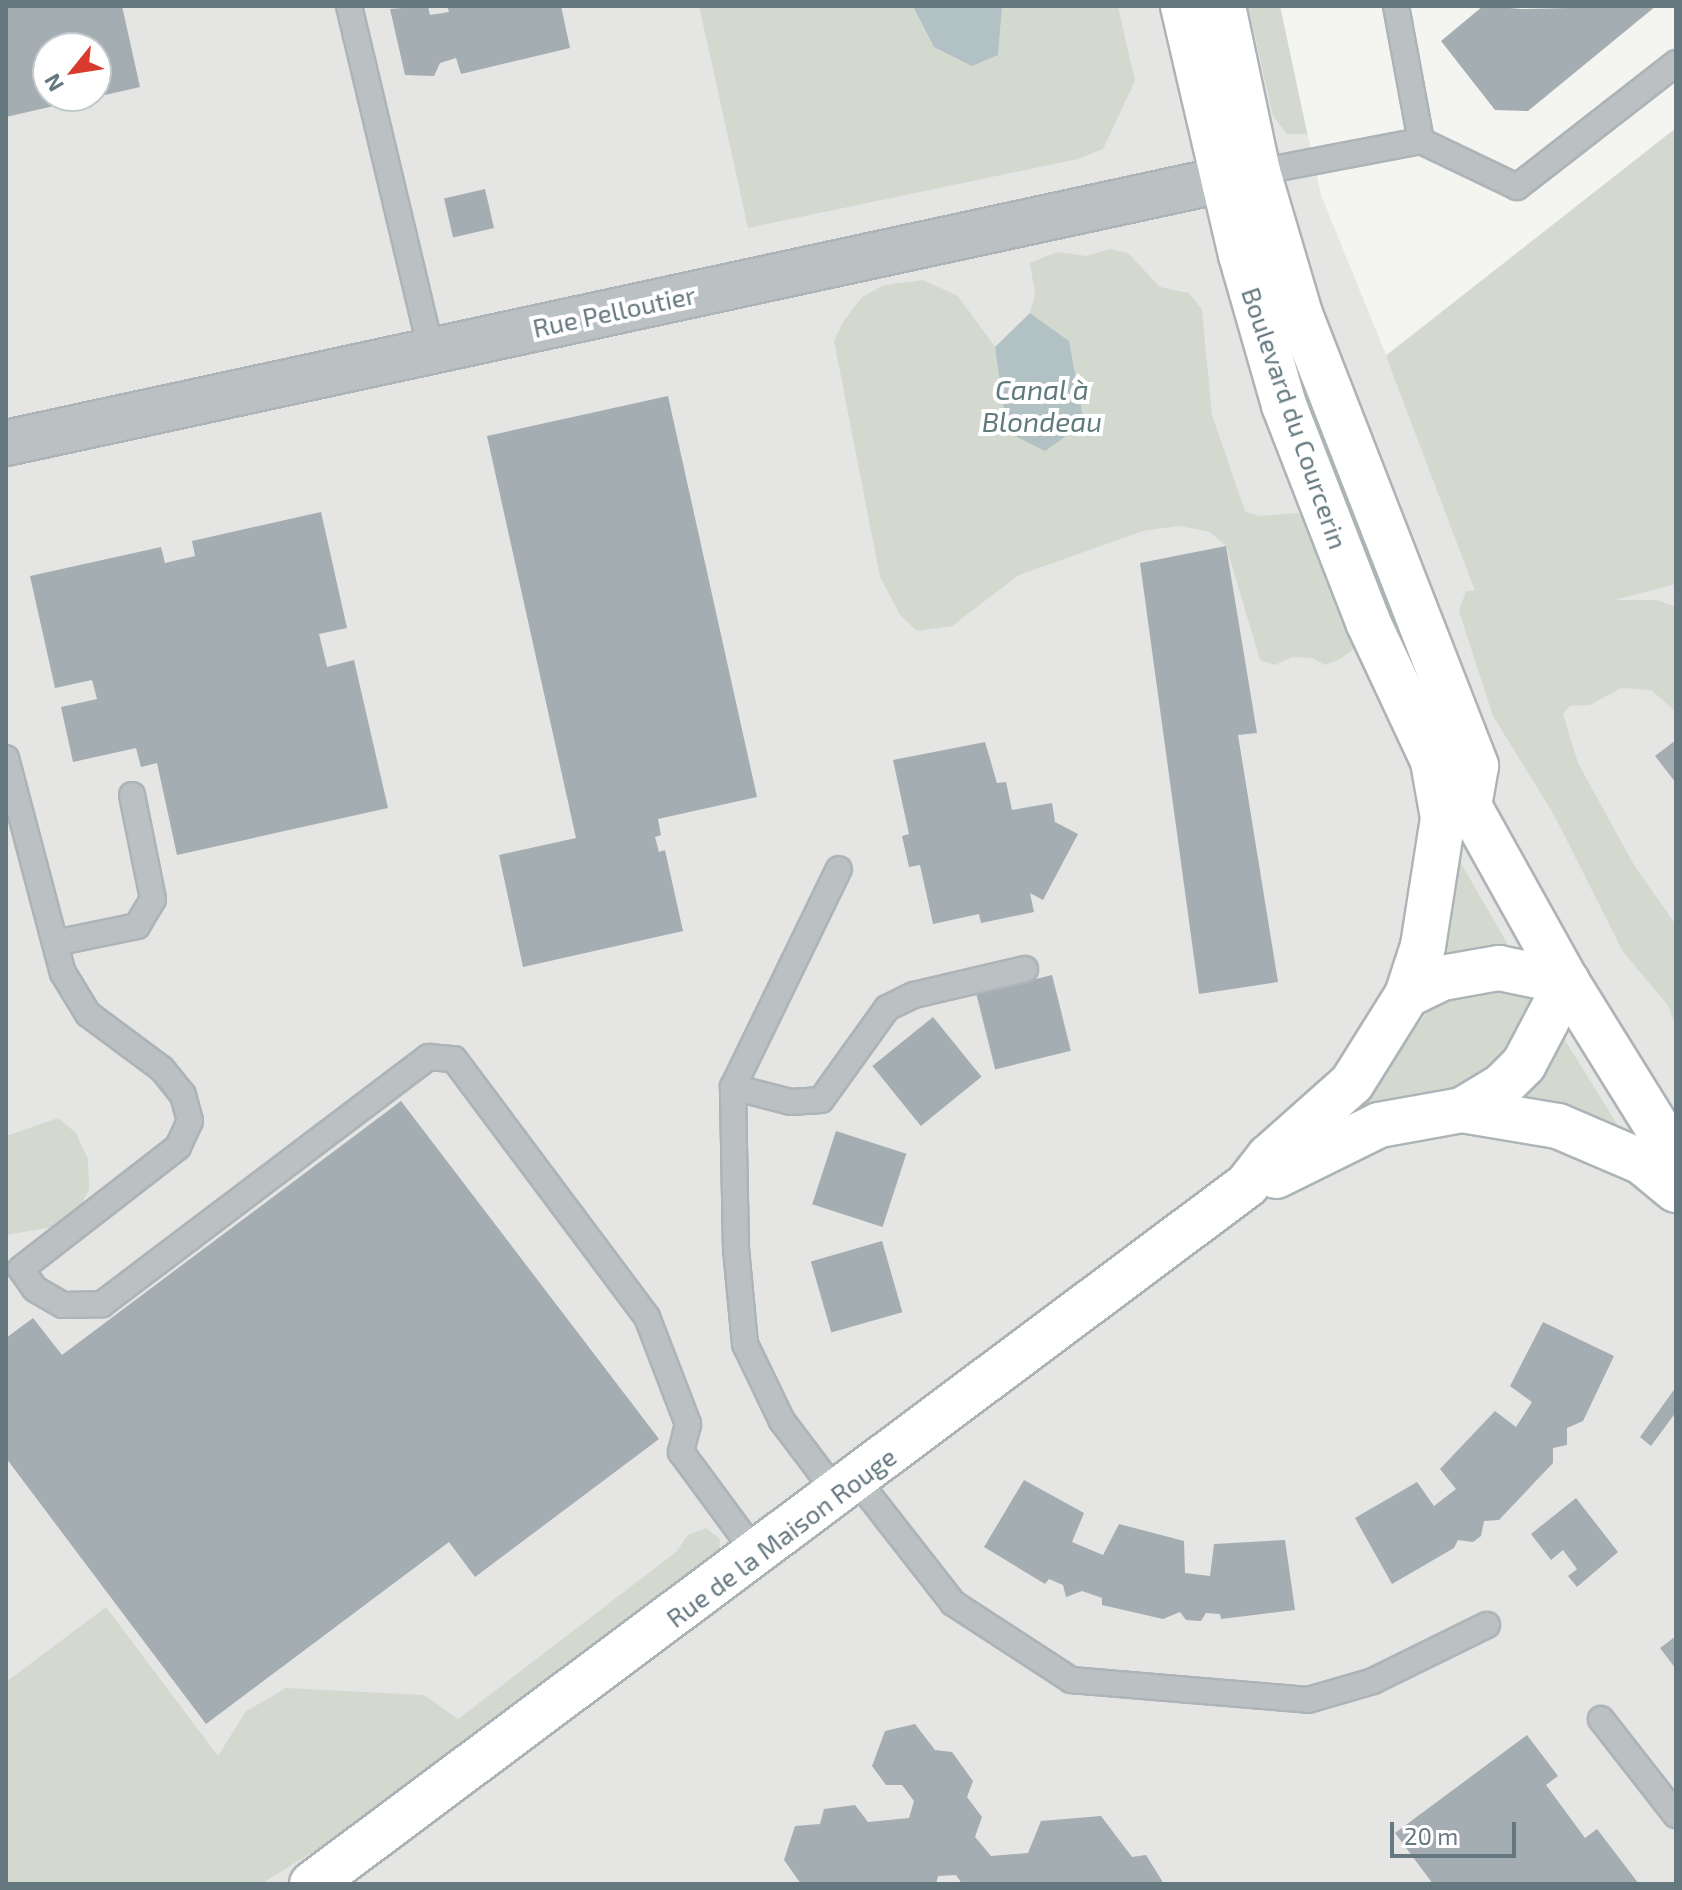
<!DOCTYPE html>
<html>
<head>
<meta charset="utf-8">
<style>
  body { margin:0 }
  #map { position:relative; width:1682px; height:1890px; overflow:hidden; background:#f4f4f0; font-family:"Exo 2",sans-serif }
  div>[style] { position:absolute }
  .built>* { inset:0; background:#e5e5e4 }
  .green>* { inset:0; background:#d4d9d0 }
  .water>* { inset:0; background:#b2c1c3 }
  .building>* { inset:0; background:#a4adb1; transform-origin:0 0 }
  .roads { filter:drop-shadow(2px 0 #adb4b7) drop-shadow(-2px 0 #adb4b7) drop-shadow(0 2px #adb4b7) drop-shadow(0 -2px #adb4b7) }
  .lane>* { height:24px; margin:-12px; padding:0 12px; transform-origin:12px; border-radius:12px; background:#bbc0c2 }
  .street>* { height:44px; margin:-22px; padding:0 22px; transform-origin:22px; border-radius:22px; background:#bbc0c2 }
  .secondary>* { height:44px; margin:-22px; padding:0 22px; transform-origin:22px; border-radius:22px; background:#fff }
  span { translate:-50% -50%; white-space:nowrap; text-align:center; line-height:1.15; -webkit-text-stroke:8px #fff; paint-order:stroke }
  .street-label { font-size:26px; color:#657880 }
  .water-label { font-size:28px; color:#607a7d; font-style:italic }
  .frame { position:absolute; inset:0; border:8px solid #657880; pointer-events:none }
  .north { position:absolute; left:32px; top:32px; width:80px; height:80px; box-sizing:border-box; background:#fff; border:2px solid #c1c9cc; border-radius:50%; rotate:240deg; font-size:22px; font-weight:700; line-height:32px; text-align:center; color:#657880 }
  .north::after { content:''; display:block; margin:auto; width:28px; height:36px; background:#d93a2b; clip-path:polygon(50% 0,100% 100%,50% 72%,0 100%) }
  .scale { position:absolute; left:1390px; top:1822px; width:126px; height:36px; box-sizing:border-box; border:4px solid #657880; border-top:0; padding-left:10px; font-size:24px; line-height:28px; white-space:nowrap; color:#657880; -webkit-text-stroke:6px #fff; paint-order:stroke }
</style>
</head>
<body>
<div id="map">
  <div class="built">
    <div style="clip-path:polygon(evenodd,6px 6px,1280px 6px,1321px 195px,1386px 355px,1676px 128px,1676px 1884px,6px 1884px,6px 6px,48px 48px,96px 48px,96px 96px,48px 96px,48px 48px)"></div>
  </div>
  <div class="green">
    <div style="clip-path:polygon(699px 6px,1118px 6px,1135px 81px,1103px 149px,1078px 159px,748px 228px)"></div>
    <div style="clip-path:polygon(1248px 6px,1280px 6px,1307px 134px,1287px 134px,1273px 116px)"></div>
    <div style="clip-path:polygon(1676px 128px,1676px 584px,1615px 600px,1657px 600px,1676px 607px,1676px 712px,1651px 690px,1621px 688px,1590px 705px,1570px 706px,1563px 714px,1578px 763px,1634px 865px,1676px 925px,1676px 1026px,1667px 1004px,1623px 952px,1554px 815px,1493px 716px,1459px 611px,1466px 591px,1475px 591px,1386px 356px)"></div>
    <div style="clip-path:polygon(1109px 249px,1128px 253px,1160px 287px,1189px 293px,1202px 310px,1212px 415px,1245px 511px,1258px 516px,1298px 513px,1309px 526px,1349px 622px,1354px 649px,1340px 659px,1325px 665px,1312px 658px,1292px 657px,1275px 665px,1260px 660px,1226px 546px,1210px 532px,1180px 526px,1143px 531px,1019px 575px,952px 626px,917px 631px,900px 615px,880px 577px,834px 341px,843px 322px,862px 297px,884px 285px,923px 280px,958px 296px,995px 347px,1007px 432px,1069px 341px,1030px 313px,1035px 294px,1030px 263px,1057px 252px,1087px 256px)"></div>
    <div style="clip-path:polygon(1458px 858px,1507px 943px,1506px 947px,1442px 957px)"></div>
    <div style="clip-path:polygon(1494px 986px,1529px 994px,1532px 1000px,1522px 1030px,1494px 1068px,1457px 1089px,1348px 1115px,1429px 1010px,1460px 994px)"></div>
    <div style="clip-path:polygon(1563px 1037px,1617px 1124px,1616px 1125px,1522px 1097px)"></div>
    <div style="clip-path:polygon(58px 1118px,76px 1133px,88px 1159px,89px 1189px,76px 1215px,59px 1226px,6px 1235px,6px 1136px)"></div>
    <div style="clip-path:polygon(706px 1528px,720px 1539px,719px 1555px,379px 1811px,261px 1884px,6px 1884px,6px 1682px,106px 1607px,218px 1756px,246px 1711px,286px 1688px,424px 1695px,458px 1719px,676px 1552px,688px 1535px)"></div>
  </div>
  <div class="water">
    <div style="clip-path:polygon(913px 6px,1002px 6px,998px 55px,972px 66px,934px 47px)"></div>
    <div style="clip-path:polygon(1030px 313px,1069px 341px,1084px 423px,1045px 451px,1007px 432px,995px 347px)"></div>
  </div>
  <div class="building">
    <div style="clip-path:polygon(6px 6px,122px 6px,140px 87px,96px 97px,96px 48px,48px 48px,48px 96px,93px 97px,6px 117px)"></div>
    <div style="clip-path:polygon(428px 6px,430px 15px,449px 12px,447px 6px,561px 6px,570px 48px,461px 74px,456px 58px,440px 63px,434px 76px,405px 75px,390px 9px)"></div>
    <div style="clip-path:polygon(1483px 6px,1522px 9px,1656px 6px,1528px 111px,1495px 110px,1441px 41px)"></div>
    <div style="left:485px;top:189px;width:40px;height:42px;rotate:77deg"></div>
    <div style="clip-path:polygon(668px 396px,757px 797px,658px 819px,661px 835px,655px 837px,659px 852px,665px 850px,683px 931px,523px 967px,499px 855px,576px 838px,487px 436px)"></div>
    <div style="clip-path:polygon(321px 512px,347px 628px,319px 634px,327px 667px,354px 660px,388px 808px,177px 855px,157px 763px,141px 767px,136px 748px,73px 762px,61px 707px,97px 699px,92px 680px,55px 688px,30px 576px,161px 547px,165px 563px,195px 556px,192px 541px)"></div>
    <div style="clip-path:polygon(1226px 546px,1257px 733px,1238px 735px,1278px 982px,1199px 994px,1140px 563px)"></div>
    <div style="clip-path:polygon(1676px 740px,1676px 783px,1655px 756px)"></div>
    <div style="clip-path:polygon(985px 742px,997px 783px,1006px 782px,1012px 810px,1052px 803px,1055px 822px,1078px 834px,1043px 900px,1030px 893px,1034px 912px,981px 923px,979px 914px,933px 924px,920px 865px,909px 867px,902px 836px,909px 834px,893px 760px)"></div>
    <div style="left:1052px;top:975px;width:78px;height:78px;rotate:76deg"></div>
    <div style="left:933px;top:1017px;width:77px;height:78px;rotate:51deg"></div>
    <div style="clip-path:polygon(401px 1101px,659px 1439px,475px 1577px,449px 1542px,206px 1724px,6px 1458px,6px 1338px,33px 1318px,62px 1355px)"></div>
    <div style="left:836px;top:1131px;width:74px;height:77px;rotate:18deg"></div>
    <div style="left:882px;top:1241px;width:74px;height:74px;rotate:74deg"></div>
    <div style="clip-path:polygon(1543px 1322px,1614px 1356px,1583px 1421px,1567px 1428px,1567px 1445px,1553px 1448px,1553px 1463px,1499px 1520px,1484px 1521px,1481px 1536px,1473px 1542px,1458px 1540px,1454px 1548px,1392px 1584px,1355px 1518px,1417px 1482px,1434px 1506px,1456px 1489px,1440px 1469px,1495px 1411px,1516px 1427px,1532px 1402px,1510px 1386px)"></div>
    <div style="clip-path:polygon(1676px 1387px,1676px 1412px,1651px 1446px,1640px 1437px)"></div>
    <div style="clip-path:polygon(1024px 1480px,1084px 1513px,1072px 1542px,1103px 1555px,1119px 1524px,1184px 1541px,1185px 1573px,1210px 1576px,1214px 1544px,1285px 1540px,1295px 1610px,1221px 1619px,1220px 1614px,1206px 1613px,1201px 1621px,1186px 1620px,1180px 1612px,1163px 1619px,1102px 1605px,1102px 1598px,1082px 1591px,1066px 1597px,1063px 1585px,1049px 1579px,1045px 1584px,984px 1547px)"></div>
    <div style="clip-path:polygon(1576px 1498px,1618px 1552px,1577px 1587px,1568px 1576px,1577px 1569px,1563px 1550px,1551px 1560px,1531px 1534px)"></div>
    <div style="clip-path:polygon(1676px 1636px,1676px 1669px,1660px 1648px)"></div>
    <div style="clip-path:polygon(915px 1724px,935px 1750px,952px 1752px,973px 1781px,967px 1797px,982px 1817px,975px 1837px,991px 1856px,1028px 1853px,1041px 1821px,1101px 1816px,1132px 1857px,1146px 1855px,1164px 1884px,962px 1884px,956px 1875px,938px 1876px,936px 1884px,801px 1884px,784px 1860px,795px 1826px,820px 1824px,824px 1809px,855px 1805px,868px 1822px,909px 1818px,914px 1801px,902px 1785px,886px 1785px,872px 1766px,885px 1731px)"></div>
    <div style="clip-path:polygon(1527px 1735px,1558px 1776px,1546px 1785px,1585px 1838px,1597px 1829px,1639px 1884px,1433px 1884px,1395px 1833px)"></div>
  </div>
  <div class="roads">
    <div class="lane">
      <div style="left:349px;top:6px;width:355px;rotate:76.6deg"></div>
      <div style="left:1396px;top:6px;width:137px;rotate:79.5deg"></div>
      <div style="left:1258px;top:172px;width:166px;rotate:-10.8deg"></div>
      <div style="left:1421px;top:141px;width:106px;rotate:25.6deg"></div>
      <div style="left:1517px;top:187px;width:202px;rotate:-37.9deg"></div>
      <div style="left:6px;top:758px;width:222px;rotate:75.2deg"></div>
      <div style="left:63px;top:973px;width:48px;rotate:58.6deg"></div>
      <div style="left:88px;top:1014px;width:92px;rotate:36.6deg"></div>
      <div style="left:162px;top:1069px;width:33px;rotate:51deg"></div>
      <div style="left:183px;top:1095px;width:27px;rotate:75deg"></div>
      <div style="left:190px;top:1121px;width:29px;rotate:115deg"></div>
      <div style="left:178px;top:1147px;width:199px;rotate:142.2deg"></div>
      <div style="left:21px;top:1269px;width:24px;rotate:55deg"></div>
      <div style="left:35px;top:1289px;width:32px;rotate:30deg"></div>
      <div style="left:63px;top:1305px;width:39px;rotate:-1deg"></div>
      <div style="left:102px;top:1304px;width:410px;rotate:-37.1deg"></div>
      <div style="left:429px;top:1057px;width:25px;rotate:5deg"></div>
      <div style="left:454px;top:1059px;width:322px;rotate:53.2deg"></div>
      <div style="left:647px;top:1317px;width:115px;rotate:69deg"></div>
      <div style="left:688px;top:1424px;width:29px;rotate:104deg"></div>
      <div style="left:681px;top:1452px;width:128px;rotate:53.6deg"></div>
      <div style="left:55px;top:943px;width:84px;rotate:-11.7deg"></div>
      <div style="left:137px;top:926px;width:31px;rotate:-59deg"></div>
      <div style="left:153px;top:899px;width:106px;rotate:-101.4deg"></div>
      <div style="left:733px;top:1087px;width:60px;rotate:14.5deg"></div>
      <div style="left:791px;top:1102px;width:30px;rotate:-4deg"></div>
      <div style="left:821px;top:1100px;width:113px;rotate:-54.3deg"></div>
      <div style="left:887px;top:1008px;width:30px;rotate:-26deg"></div>
      <div style="left:914px;top:995px;width:114px;rotate:-13.2deg"></div>
      <div style="left:857px;top:1480px;width:156px;rotate:52deg"></div>
      <div style="left:953px;top:1603px;width:141px;rotate:33.1deg"></div>
      <div style="left:1071px;top:1680px;width:238px;rotate:4.8deg"></div>
      <div style="left:1308px;top:1700px;width:68px;rotate:-16.3deg"></div>
      <div style="left:1373px;top:1681px;width:127px;rotate:-26.2deg"></div>
      <div style="left:838px;top:1495px;width:93px;rotate:-127.1deg"></div>
      <div style="left:782px;top:1421px;width:85px;rotate:-115.7deg"></div>
      <div style="left:745px;top:1344px;width:95px;rotate:-95.4deg"></div>
      <div style="left:736px;top:1249px;width:162px;rotate:-91.1deg"></div>
      <div style="left:733px;top:1087px;width:242px;rotate:-64.1deg"></div>
      <div style="left:1601px;top:1719px;width:122px;rotate:52deg"></div>
    </div>
    <div class="street">
      <div style="left:6px;top:443px;width:1281px;rotate:-12.21deg"></div>
    </div>
    <div class="secondary">
      <div style="left:1183px;top:6px;width:256px;rotate:76.9deg"></div>
      <div style="left:1241px;top:255px;width:156px;rotate:74deg"></div>
      <div style="left:1284px;top:405px;width:233px;rotate:68.8deg"></div>
      <div style="left:1368px;top:622px;width:153px;rotate:64.9deg"></div>
      <div style="left:1433px;top:761px;width:58px;rotate:51.3deg"></div>
      <div style="left:1469px;top:806px;width:201px;rotate:60.9deg"></div>
      <div style="left:1567px;top:982px;width:207px;rotate:58.2deg"></div>
      <div style="left:1223px;top:6px;width:170px;rotate:78.1deg"></div>
      <div style="left:1258px;top:172px;width:148px;rotate:73.5deg"></div>
      <div style="left:1300px;top:314px;width:485px;rotate:68.7deg"></div>
      <div style="left:1476px;top:766px;width:41px;rotate:99.9deg"></div>
      <div style="left:1407px;top:995px;width:39px;rotate:-26deg"></div>
      <div style="left:1442px;top:978px;width:58px;rotate:-10deg"></div>
      <div style="left:1499px;top:968px;width:69px;rotate:11.6deg"></div>
      <div style="left:1462px;top:1110px;width:47px;rotate:-31deg"></div>
      <div style="left:1502px;top:1086px;width:31px;rotate:-45deg"></div>
      <div style="left:1524px;top:1064px;width:93px;rotate:-62.3deg"></div>
      <div style="left:1276px;top:1176px;width:115px;rotate:-26.3deg"></div>
      <div style="left:1379px;top:1125px;width:84px;rotate:-10.2deg"></div>
      <div style="left:1462px;top:1110px;width:97px;rotate:9.5deg"></div>
      <div style="left:1558px;top:1126px;width:91px;rotate:23.2deg"></div>
      <div style="left:1642px;top:1162px;width:44px;rotate:39.5deg"></div>
      <div style="left:312px;top:1884px;width:1167px;rotate:-36.78deg"></div>
      <div style="left:1247px;top:1185px;width:36px;rotate:-52deg"></div>
      <div style="left:1269px;top:1157px;width:111px;rotate:-41.7deg"></div>
      <div style="left:1352px;top:1083px;width:104px;rotate:-58deg"></div>
      <div style="left:1407px;top:995px;width:52px;rotate:-71.9deg"></div>
      <div style="left:1423px;top:946px;width:130px;rotate:-81.1deg"></div>
      <div style="left:1443px;top:818px;width:58px;rotate:-100deg"></div>
    </div>
  </div>
  <div class="street-label">
    <span style="left:614px;top:311px;rotate:-12deg">Rue Pelloutier</span>
    <span style="left:1295px;top:418px;rotate:71deg">Boulevard du Courcerin</span>
    <span style="left:781px;top:1537px;rotate:-37deg">Rue de la Maison Rouge</span>
  </div>
  <div class="water-label">
    <span style="left:1042px;top:405px">Canal à<br>Blondeau</span>
  </div>
  <div class="frame"></div>
  <div class="north">N</div>
  <div class="scale">20 m</div>
</div>
</body>
</html>
